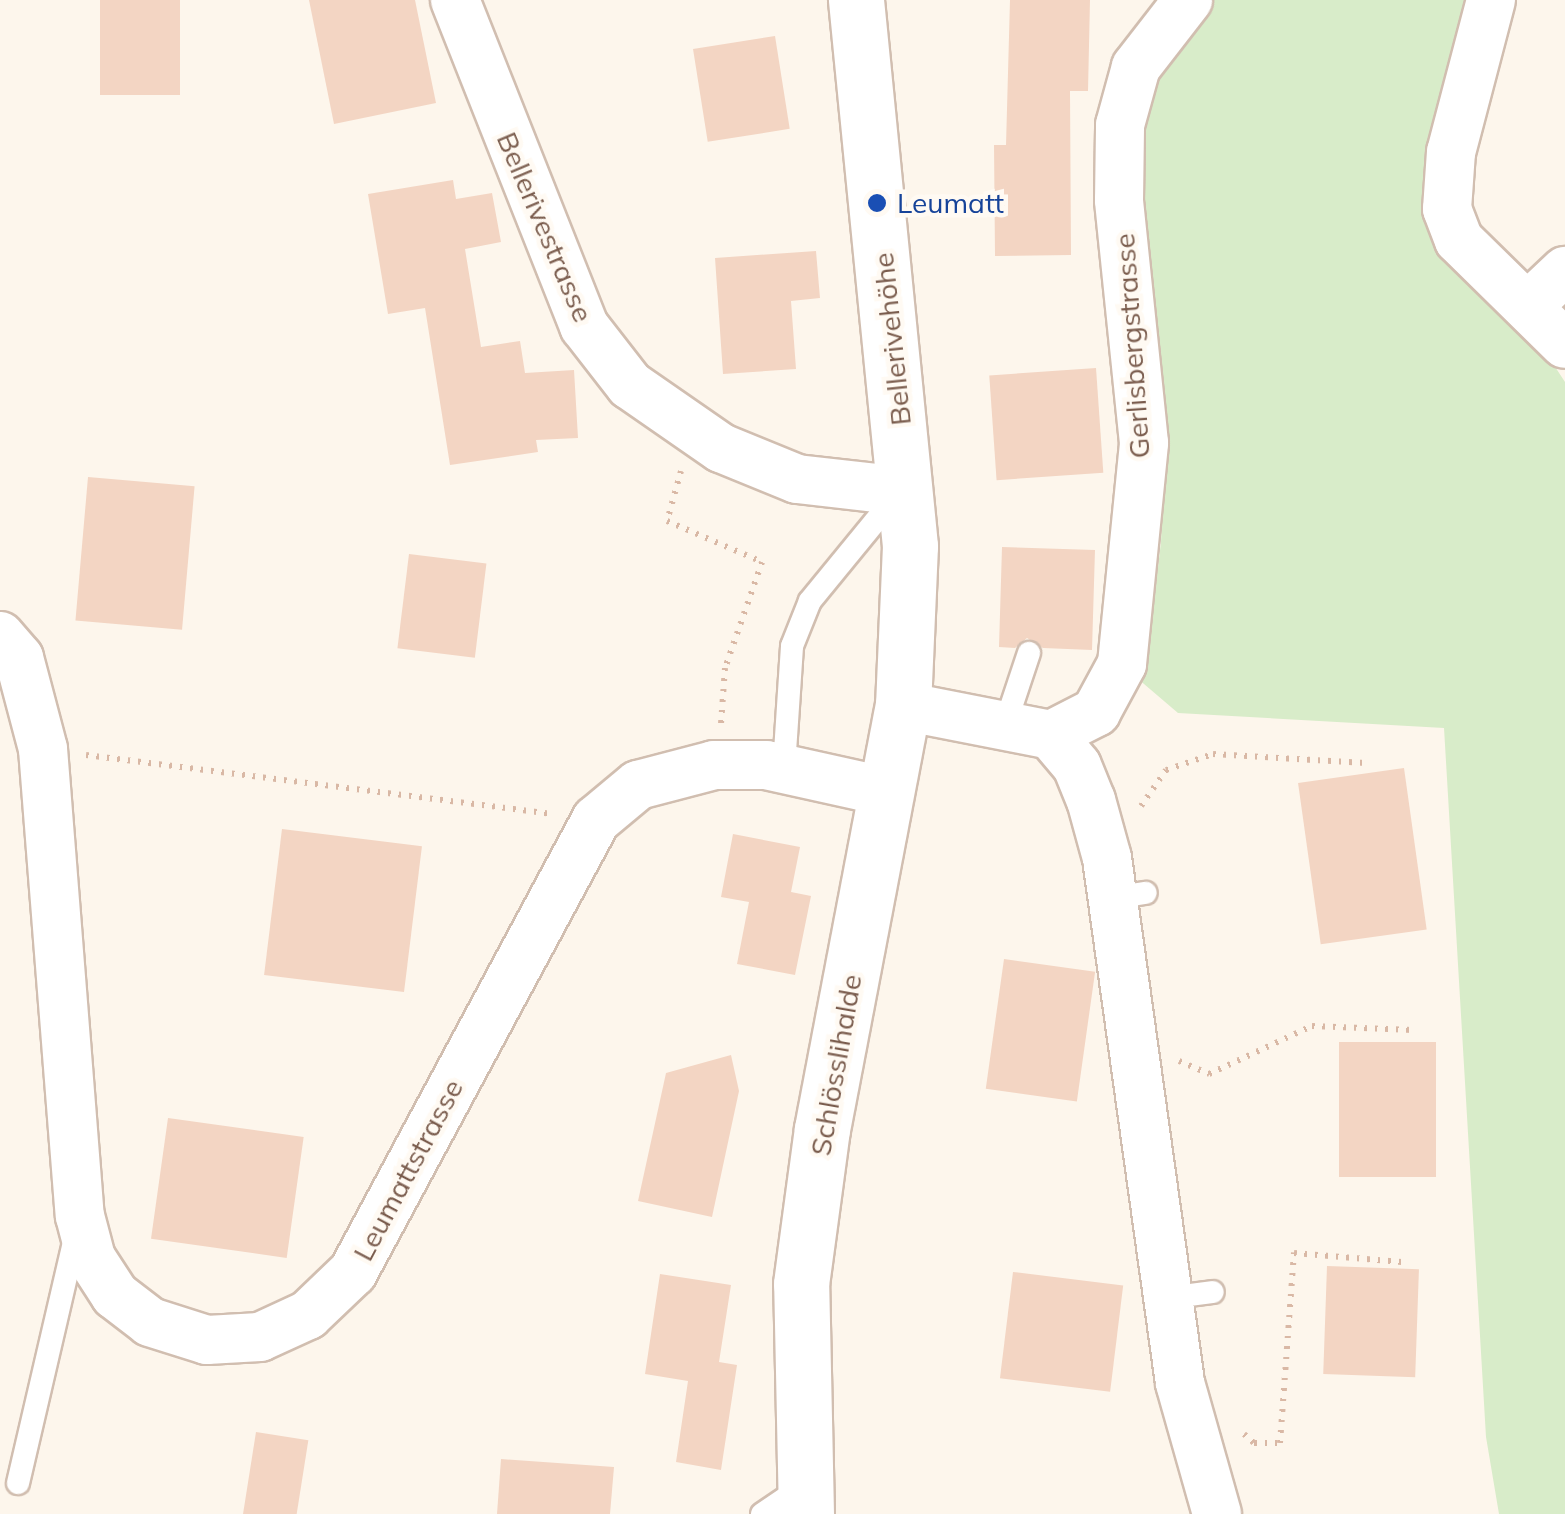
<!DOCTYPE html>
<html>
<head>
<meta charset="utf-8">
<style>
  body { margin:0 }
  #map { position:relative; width:1565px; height:1514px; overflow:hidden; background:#fdf6ec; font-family:Mulish,sans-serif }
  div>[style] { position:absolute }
  .green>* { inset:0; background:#d8ecc9 }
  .building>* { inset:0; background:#f3d5c3; transform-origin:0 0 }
  .path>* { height:6px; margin-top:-3px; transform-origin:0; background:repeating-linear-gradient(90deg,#d9b8a5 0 2.5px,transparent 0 10.5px) }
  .roads { filter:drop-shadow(2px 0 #d1beb0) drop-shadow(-2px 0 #d1beb0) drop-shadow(0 2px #d1beb0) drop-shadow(0 -2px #d1beb0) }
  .lane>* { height:22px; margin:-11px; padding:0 11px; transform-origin:11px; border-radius:11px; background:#fff }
  .street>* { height:48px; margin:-24px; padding:0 24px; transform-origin:24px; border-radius:24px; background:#fff }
  .secondary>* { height:55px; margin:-27.5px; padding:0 27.5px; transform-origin:27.5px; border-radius:27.5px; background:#fff }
  .dots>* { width:28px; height:28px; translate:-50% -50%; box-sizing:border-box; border:5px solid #fffaf3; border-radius:50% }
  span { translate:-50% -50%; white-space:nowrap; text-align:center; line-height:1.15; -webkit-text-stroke:9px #fffaf3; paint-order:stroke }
  .transit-label { font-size:28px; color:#164399 }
  .left { translate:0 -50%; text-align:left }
  .street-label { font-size:28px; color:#7a5c4d }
</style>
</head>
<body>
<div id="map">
  <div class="green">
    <div style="clip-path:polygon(1212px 0,1475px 0,1431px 178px,1565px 382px,1565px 1514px,1499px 1514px,1486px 1437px,1444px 728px,1178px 713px,1137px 678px,1150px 634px,1161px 542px,1166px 408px,1135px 176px,1151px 78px)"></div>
  </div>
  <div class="building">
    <div style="left:100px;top:0;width:80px;height:95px"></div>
    <div style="clip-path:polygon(309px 0,415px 0,436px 103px,334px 124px)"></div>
    <div style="clip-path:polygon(1010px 0,1090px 0,1088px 91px,1070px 91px,1071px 255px,995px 256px,994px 145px,1006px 145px)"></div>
    <div style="left:775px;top:36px;width:94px;height:83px;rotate:81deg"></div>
    <div style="clip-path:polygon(453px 180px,456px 199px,492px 193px,501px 242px,465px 249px,481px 347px,520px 341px,525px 373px,574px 370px,578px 438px,536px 440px,538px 452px,450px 465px,425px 308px,388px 314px,368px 194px)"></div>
    <div style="clip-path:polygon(816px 251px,820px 298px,791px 301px,796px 369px,723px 374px,715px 258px)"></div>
    <div style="left:1096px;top:368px;width:105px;height:107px;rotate:86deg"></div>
    <div style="left:88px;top:477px;width:107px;height:144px;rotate:5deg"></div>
    <div style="clip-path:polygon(1002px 547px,1095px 550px,1092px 650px,1043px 648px,1027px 638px,1015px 648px,999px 647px)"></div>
    <div style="left:409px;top:554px;width:78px;height:95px;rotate:7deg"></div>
    <div style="left:1404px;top:768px;width:163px;height:107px;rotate:82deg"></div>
    <div style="left:282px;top:829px;width:141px;height:147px;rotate:7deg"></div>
    <div style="clip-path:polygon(733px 834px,800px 847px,791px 892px,811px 896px,795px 975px,737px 964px,749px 902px,721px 897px)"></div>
    <div style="left:1004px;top:959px;width:92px;height:131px;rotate:8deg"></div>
    <div style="left:1339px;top:1042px;width:97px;height:135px"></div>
    <div style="clip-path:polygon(731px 1055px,739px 1091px,712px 1217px,638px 1201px,666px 1073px)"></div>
    <div style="left:168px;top:1118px;width:137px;height:122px;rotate:8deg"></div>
    <div style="left:1327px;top:1266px;width:92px;height:108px;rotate:2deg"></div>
    <div style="left:1013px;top:1272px;width:111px;height:107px;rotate:7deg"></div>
    <div style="clip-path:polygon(660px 1274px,731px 1285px,719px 1362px,737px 1365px,721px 1470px,676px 1462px,688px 1381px,645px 1374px)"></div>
    <div style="left:256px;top:1432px;width:53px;height:83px;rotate:9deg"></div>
    <div style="clip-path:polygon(501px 1459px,614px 1467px,610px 1514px,497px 1514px)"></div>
  </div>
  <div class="path">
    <div style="left:681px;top:471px;width:52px;rotate:105.6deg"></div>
    <div style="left:667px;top:521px;width:103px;rotate:23.3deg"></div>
    <div style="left:762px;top:562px;width:112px;rotate:109.2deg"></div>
    <div style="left:725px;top:668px;width:56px;rotate:94.1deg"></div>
    <div style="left:86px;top:755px;width:468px;rotate:7.2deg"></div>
    <div style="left:1141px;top:806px;width:44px;rotate:-55.2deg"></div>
    <div style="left:1166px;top:770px;width:50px;rotate:-18.8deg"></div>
    <div style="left:1213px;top:754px;width:153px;rotate:3.4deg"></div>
    <div style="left:1179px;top:1061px;width:33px;rotate:23deg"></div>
    <div style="left:1209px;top:1074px;width:114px;rotate:-25deg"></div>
    <div style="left:1312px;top:1026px;width:101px;rotate:2.3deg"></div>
    <div style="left:1244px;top:1434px;width:13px;rotate:42deg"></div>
    <div style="left:1254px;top:1443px;width:26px"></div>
    <div style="left:1280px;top:1443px;width:191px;rotate:-85.8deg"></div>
    <div style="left:1294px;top:1253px;width:108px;rotate:4.8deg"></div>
  </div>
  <div class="roads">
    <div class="lane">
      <div style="left:1005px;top:725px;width:76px;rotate:-71.6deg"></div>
      <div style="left:784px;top:767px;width:121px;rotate:-86.2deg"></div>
      <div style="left:792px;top:646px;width:48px;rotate:-68.2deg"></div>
      <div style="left:810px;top:601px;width:136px;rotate:-50.7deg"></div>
      <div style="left:1113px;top:898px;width:33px;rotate:-9deg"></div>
      <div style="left:1167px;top:1298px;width:46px;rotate:-7.4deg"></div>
      <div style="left:18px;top:1483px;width:251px;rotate:-76.9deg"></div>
      <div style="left:762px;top:1514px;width:48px;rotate:-34deg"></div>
    </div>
    <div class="street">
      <div style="left:455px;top:0;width:351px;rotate:68.4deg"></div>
      <div style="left:584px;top:326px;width:75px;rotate:52.1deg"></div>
      <div style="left:630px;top:385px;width:111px;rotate:34.7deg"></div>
      <div style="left:721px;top:448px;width:82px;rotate:22.2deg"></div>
      <div style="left:797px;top:479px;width:81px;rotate:6.4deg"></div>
      <div style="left:877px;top:488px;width:30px;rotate:-14deg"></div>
      <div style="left:1491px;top:0;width:157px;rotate:104.7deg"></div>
      <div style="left:1451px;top:152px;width:57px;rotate:94deg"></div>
      <div style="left:1447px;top:209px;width:33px;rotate:69deg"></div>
      <div style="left:1459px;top:240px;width:148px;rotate:44.5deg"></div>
      <div style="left:1529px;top:305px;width:50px;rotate:-43.4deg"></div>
      <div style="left:0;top:636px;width:29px;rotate:49deg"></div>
      <div style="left:19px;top:658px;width:94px;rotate:75.2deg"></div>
      <div style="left:43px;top:749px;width:468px;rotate:85.5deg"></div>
      <div style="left:80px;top:1216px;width:43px;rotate:75.3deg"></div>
      <div style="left:91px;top:1258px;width:44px;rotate:57deg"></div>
      <div style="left:115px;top:1295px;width:44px;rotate:37.6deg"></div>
      <div style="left:150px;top:1322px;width:60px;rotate:17.5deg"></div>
      <div style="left:207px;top:1340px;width:53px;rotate:-3.2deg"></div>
      <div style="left:260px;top:1337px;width:53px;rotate:-24.6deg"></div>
      <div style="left:308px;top:1315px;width:62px;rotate:-43.7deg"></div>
      <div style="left:353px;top:1272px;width:513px;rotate:-61.74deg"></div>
      <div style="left:596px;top:820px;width:55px;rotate:-39.8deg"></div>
      <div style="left:638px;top:785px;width:79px;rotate:-14.7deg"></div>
      <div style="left:714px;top:765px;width:52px"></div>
      <div style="left:766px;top:765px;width:125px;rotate:12.5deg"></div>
      <div style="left:903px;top:706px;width:151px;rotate:11.1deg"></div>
      <div style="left:1051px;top:735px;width:40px;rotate:50deg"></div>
      <div style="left:1077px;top:766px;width:37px;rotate:68deg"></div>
      <div style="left:1091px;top:800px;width:60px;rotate:74.6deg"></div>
      <div style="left:1107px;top:858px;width:530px;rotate:82.08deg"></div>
      <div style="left:1180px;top:1383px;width:136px;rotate:74.2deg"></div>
      <div style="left:1051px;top:735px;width:51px;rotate:-27.1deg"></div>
      <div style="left:1096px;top:712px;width:55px;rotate:-61.6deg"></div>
      <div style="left:1122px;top:664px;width:222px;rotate:-84.3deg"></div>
      <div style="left:1144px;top:443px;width:244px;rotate:-95.9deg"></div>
      <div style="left:1119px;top:200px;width:75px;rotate:-89.2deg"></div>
      <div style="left:1120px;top:125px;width:60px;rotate:-74.6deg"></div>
      <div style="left:1136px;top:67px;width:85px;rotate:-52.2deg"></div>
    </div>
    <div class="secondary">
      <div style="left:806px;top:1514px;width:230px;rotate:-91.2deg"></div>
      <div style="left:801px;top:1284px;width:156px;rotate:-82.3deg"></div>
      <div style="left:822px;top:1129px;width:431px;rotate:-79.2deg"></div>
      <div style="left:903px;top:706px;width:160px;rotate:-87.5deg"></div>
      <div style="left:910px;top:546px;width:549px;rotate:-95.65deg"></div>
    </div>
  </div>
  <div class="dots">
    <div style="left:877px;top:203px;background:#1a4fb4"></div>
  </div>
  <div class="transit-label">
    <span class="left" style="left:897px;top:203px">Leumatt</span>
  </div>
  <div class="street-label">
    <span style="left:545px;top:227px;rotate:67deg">Bellerivestrasse</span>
    <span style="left:892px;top:339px;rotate:-96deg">Bellerivehöhe</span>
    <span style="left:1132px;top:346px;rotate:-94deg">Gerlisbergstrasse</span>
    <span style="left:836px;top:1065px;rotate:-80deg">Schlösslihalde</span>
    <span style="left:408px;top:1170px;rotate:-62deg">Leumattstrasse</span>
  </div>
</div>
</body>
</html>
